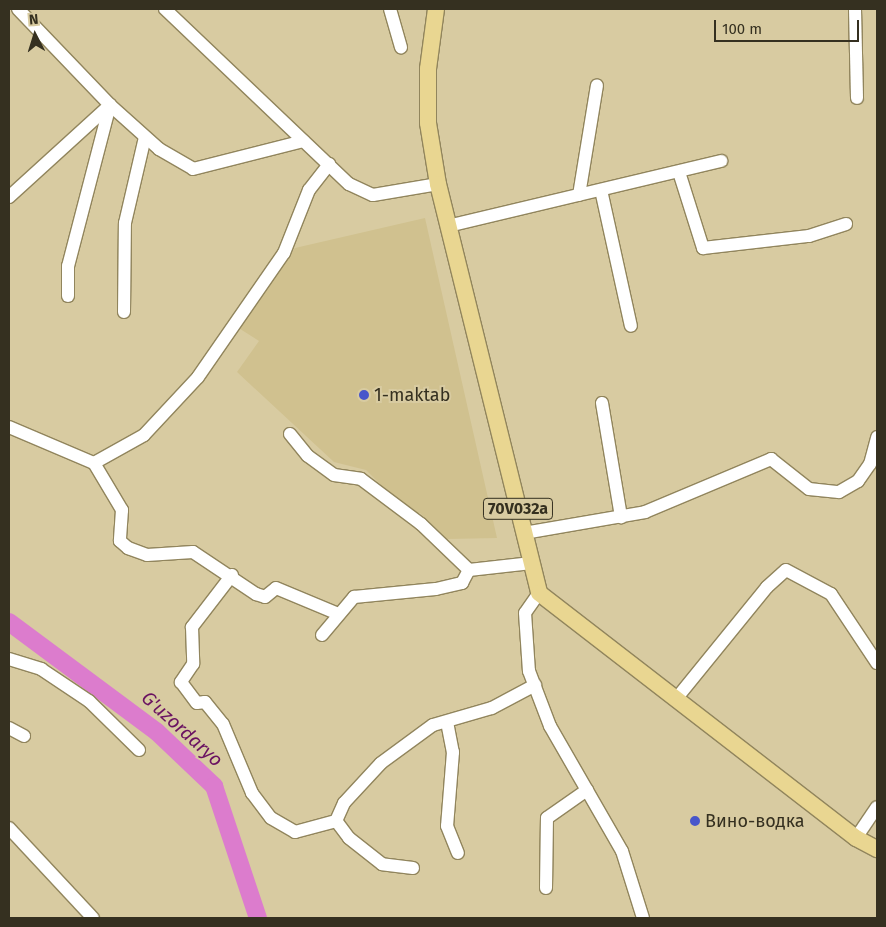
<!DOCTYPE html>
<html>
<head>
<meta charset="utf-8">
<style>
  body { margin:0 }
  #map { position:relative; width:886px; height:927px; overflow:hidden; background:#d8cba1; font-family:"Fira Sans",sans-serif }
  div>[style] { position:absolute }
  .built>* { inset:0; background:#d0c18f }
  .river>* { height:18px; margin:-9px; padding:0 9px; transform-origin:9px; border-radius:9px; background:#dc7ccd }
  .roads { filter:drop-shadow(1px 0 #91855d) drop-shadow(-1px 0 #91855d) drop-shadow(0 1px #91855d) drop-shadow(0 -1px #91855d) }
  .minor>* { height:12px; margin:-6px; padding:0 6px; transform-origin:6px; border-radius:6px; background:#fff }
  .major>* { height:16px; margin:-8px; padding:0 8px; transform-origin:8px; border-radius:8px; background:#e9d691 }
  .dots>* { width:14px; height:14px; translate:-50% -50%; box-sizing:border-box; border:2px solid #d8cba1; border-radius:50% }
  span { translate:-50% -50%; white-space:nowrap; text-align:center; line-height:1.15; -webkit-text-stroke:4px #d8cba1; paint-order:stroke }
  .shield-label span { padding:1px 4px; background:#d8cba1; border:1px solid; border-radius:4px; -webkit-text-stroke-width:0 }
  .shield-label { font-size:16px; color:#353020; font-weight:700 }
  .poi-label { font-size:18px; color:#353020 }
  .left { translate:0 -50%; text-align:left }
  .water-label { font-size:19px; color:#6a1261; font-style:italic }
  .frame { position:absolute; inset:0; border:10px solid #353020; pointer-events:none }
  .north { position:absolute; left:10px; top:10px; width:50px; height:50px; -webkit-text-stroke:4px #d8cba1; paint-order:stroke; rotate:355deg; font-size:14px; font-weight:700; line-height:20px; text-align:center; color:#353020 }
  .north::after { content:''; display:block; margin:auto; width:18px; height:22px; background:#353020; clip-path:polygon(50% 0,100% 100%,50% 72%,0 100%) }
  .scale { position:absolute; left:714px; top:20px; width:145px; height:22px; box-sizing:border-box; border:2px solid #353020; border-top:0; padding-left:6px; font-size:15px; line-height:18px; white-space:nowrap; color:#353020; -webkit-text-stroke:4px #d8cba1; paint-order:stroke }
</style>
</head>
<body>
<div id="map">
  <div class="built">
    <div style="clip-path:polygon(425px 218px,497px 538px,447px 539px,420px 513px,408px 514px,407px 505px,401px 505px,366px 470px,334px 462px,237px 372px,259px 341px,237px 327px,295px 248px)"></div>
  </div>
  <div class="river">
    <div style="left:9px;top:622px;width:184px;rotate:36.6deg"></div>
    <div style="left:157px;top:732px;width:79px;rotate:43.5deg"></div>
    <div style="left:214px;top:786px;width:139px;rotate:71.6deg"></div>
  </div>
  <div class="roads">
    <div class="minor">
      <div style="left:18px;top:9px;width:133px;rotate:46.2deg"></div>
      <div style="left:110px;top:105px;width:66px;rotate:41.9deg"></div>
      <div style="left:159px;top:149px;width:39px;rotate:30deg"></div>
      <div style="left:193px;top:169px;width:114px;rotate:-14.2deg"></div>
      <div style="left:165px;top:9px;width:254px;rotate:43.6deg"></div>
      <div style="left:349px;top:184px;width:26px;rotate:25deg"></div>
      <div style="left:373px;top:195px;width:66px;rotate:-9.6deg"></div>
      <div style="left:390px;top:9px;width:40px;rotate:74deg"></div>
      <div style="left:855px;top:9px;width:89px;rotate:88.7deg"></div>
      <div style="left:679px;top:172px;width:80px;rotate:72.5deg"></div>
      <div style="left:703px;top:248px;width:107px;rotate:-6.5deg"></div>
      <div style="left:809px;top:236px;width:39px;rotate:-18deg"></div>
      <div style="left:601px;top:190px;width:139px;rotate:77.6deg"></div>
      <div style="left:579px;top:195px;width:111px;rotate:-80.7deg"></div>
      <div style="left:9px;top:197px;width:137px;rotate:-42.3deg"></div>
      <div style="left:110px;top:105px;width:166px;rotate:104.6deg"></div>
      <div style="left:68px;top:266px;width:30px;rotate:90deg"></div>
      <div style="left:448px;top:226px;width:281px;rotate:-13.4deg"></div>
      <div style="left:124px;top:312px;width:89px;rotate:-89.4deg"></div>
      <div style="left:125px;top:223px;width:88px;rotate:-76.9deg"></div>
      <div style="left:602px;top:403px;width:116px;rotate:80.5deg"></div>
      <div style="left:9px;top:427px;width:92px;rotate:23deg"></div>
      <div style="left:94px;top:463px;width:57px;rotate:-29.2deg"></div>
      <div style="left:144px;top:435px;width:79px;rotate:-47deg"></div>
      <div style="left:198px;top:377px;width:151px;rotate:-55.3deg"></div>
      <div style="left:284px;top:253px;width:68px;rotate:-68.4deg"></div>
      <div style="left:309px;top:190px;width:33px;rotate:-52deg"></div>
      <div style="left:290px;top:434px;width:28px;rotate:51deg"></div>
      <div style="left:308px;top:456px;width:32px;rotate:36deg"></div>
      <div style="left:334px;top:475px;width:27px;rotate:8deg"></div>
      <div style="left:361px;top:479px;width:75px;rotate:36.9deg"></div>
      <div style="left:421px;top:524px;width:66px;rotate:43.8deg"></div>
      <div style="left:94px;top:463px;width:55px;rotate:59.2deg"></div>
      <div style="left:122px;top:510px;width:31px;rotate:94deg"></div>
      <div style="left:120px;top:541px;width:11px;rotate:41deg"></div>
      <div style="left:128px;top:548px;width:20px;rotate:20deg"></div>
      <div style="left:147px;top:555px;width:46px;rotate:-3.7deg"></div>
      <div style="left:193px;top:552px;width:76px;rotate:33.7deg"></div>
      <div style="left:256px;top:594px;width:9px;rotate:18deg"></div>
      <div style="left:265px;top:597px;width:14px;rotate:-39deg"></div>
      <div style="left:276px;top:588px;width:65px;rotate:22.6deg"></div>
      <div style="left:524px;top:533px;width:123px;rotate:-9.8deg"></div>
      <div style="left:645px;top:512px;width:137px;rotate:-22.8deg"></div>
      <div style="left:771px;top:459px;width:48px;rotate:38.3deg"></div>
      <div style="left:809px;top:489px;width:30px;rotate:6deg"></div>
      <div style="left:839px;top:492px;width:22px;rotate:-30deg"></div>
      <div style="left:858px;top:481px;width:21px;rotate:-55deg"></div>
      <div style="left:870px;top:464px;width:28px;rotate:-75deg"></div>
      <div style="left:232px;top:575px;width:66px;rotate:127.6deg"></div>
      <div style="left:192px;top:627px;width:37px;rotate:88deg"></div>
      <div style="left:193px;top:664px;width:22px;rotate:124deg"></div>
      <div style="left:181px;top:682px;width:26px;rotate:53deg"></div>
      <div style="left:197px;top:703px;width:8px;rotate:-7deg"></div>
      <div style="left:205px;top:702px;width:28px;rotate:51deg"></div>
      <div style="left:223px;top:724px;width:75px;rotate:67.2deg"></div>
      <div style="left:252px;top:793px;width:31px;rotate:53deg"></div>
      <div style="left:271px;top:818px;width:28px;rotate:30deg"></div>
      <div style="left:295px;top:832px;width:42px;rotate:-15deg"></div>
      <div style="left:539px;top:593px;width:24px;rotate:125deg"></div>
      <div style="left:525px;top:613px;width:58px;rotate:86.1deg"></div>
      <div style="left:529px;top:671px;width:59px;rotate:69.1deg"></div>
      <div style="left:550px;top:726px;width:144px;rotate:60.1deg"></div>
      <div style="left:622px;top:851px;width:70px;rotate:72.6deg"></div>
      <div style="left:322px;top:635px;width:50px;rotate:-49.9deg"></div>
      <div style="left:354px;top:597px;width:82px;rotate:-5.6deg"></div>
      <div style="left:436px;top:589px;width:27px;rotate:-13deg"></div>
      <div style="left:462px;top:583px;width:15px;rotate:-62deg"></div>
      <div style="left:469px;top:570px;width:63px;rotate:-6.3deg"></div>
      <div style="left:9px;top:659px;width:34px;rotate:17deg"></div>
      <div style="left:41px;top:669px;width:58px;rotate:33.7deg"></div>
      <div style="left:89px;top:701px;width:70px;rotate:44.4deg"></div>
      <div style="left:676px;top:699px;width:144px;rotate:-50.9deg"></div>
      <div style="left:767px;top:587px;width:25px;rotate:-42deg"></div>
      <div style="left:786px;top:570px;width:51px;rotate:28.1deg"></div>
      <div style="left:831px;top:594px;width:83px;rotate:56.3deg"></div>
      <div style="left:447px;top:722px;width:31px;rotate:79deg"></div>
      <div style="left:453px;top:752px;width:74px;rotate:94.6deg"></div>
      <div style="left:447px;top:826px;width:29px;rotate:68deg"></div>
      <div style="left:9px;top:728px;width:17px;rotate:28deg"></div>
      <div style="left:9px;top:828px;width:123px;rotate:47deg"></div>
      <div style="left:856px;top:838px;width:37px;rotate:-56deg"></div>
      <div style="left:413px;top:868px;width:31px;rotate:-173deg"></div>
      <div style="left:382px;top:864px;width:42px;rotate:-141.8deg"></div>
      <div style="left:349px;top:838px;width:21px;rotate:-127deg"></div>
      <div style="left:336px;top:821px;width:20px;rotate:-66deg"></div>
      <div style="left:344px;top:803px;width:54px;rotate:-47.2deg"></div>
      <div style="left:381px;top:763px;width:64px;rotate:-36.2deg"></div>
      <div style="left:433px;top:725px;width:61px;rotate:-16.1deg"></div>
      <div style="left:492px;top:708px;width:49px;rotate:-28.1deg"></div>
      <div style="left:546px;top:888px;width:70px;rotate:-89.2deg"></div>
      <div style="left:547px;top:818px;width:49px;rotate:-35deg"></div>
    </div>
    <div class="major">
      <div style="left:436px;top:9px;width:61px;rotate:97.6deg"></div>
      <div style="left:428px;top:69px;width:54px;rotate:90deg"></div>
      <div style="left:428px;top:123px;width:62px;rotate:80.7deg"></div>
      <div style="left:438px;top:184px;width:421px;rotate:76.1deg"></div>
      <div style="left:539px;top:593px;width:401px;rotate:37.7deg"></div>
      <div style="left:856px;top:838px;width:24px;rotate:28deg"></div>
    </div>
  </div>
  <div class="dots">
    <div style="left:364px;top:395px;background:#4856cb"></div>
    <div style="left:695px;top:821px;background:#4856cb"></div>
  </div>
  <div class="shield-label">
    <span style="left:518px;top:509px">70V032a</span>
  </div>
  <div class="poi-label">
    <span class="left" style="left:374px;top:395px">1-maktab</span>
    <span class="left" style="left:705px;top:821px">Вино-водка</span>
  </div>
  <div class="water-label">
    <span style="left:182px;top:729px;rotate:42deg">G'uzordaryo</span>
  </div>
  <div class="frame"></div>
  <div class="north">N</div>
  <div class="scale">100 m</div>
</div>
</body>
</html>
